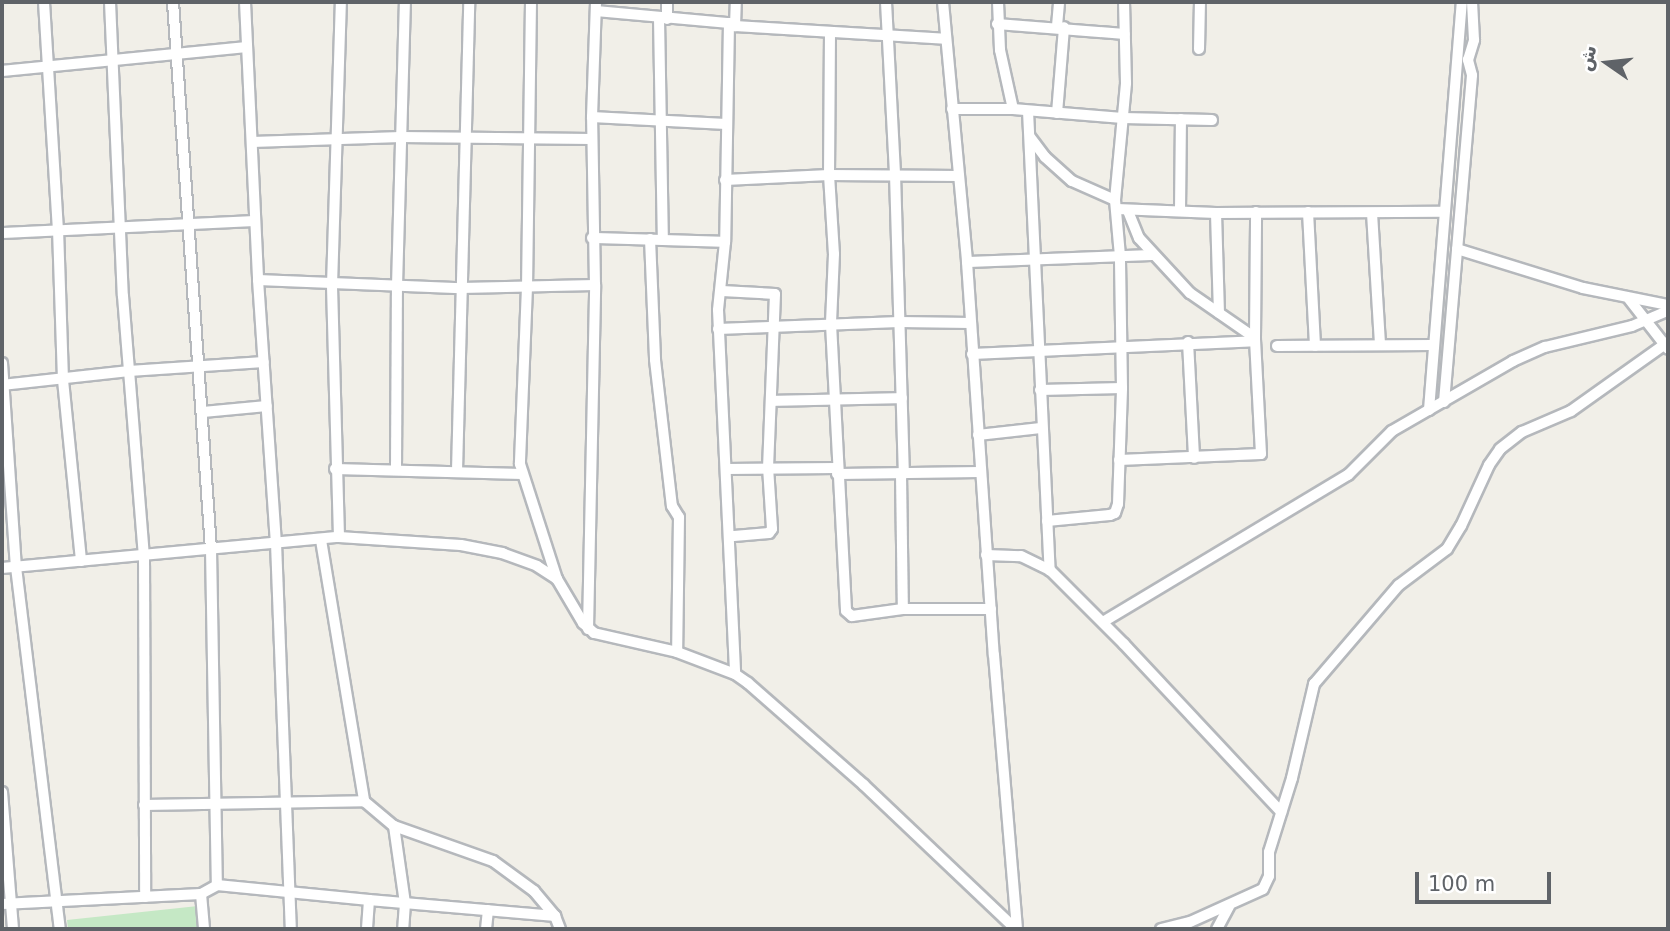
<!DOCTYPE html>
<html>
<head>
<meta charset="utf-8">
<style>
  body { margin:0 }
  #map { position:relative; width:1670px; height:931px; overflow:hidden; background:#f1efe8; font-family:"DejaVu Sans",Vazirmatn,sans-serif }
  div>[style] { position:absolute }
  .green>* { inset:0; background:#c5e8c5 }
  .roads { filter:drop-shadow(2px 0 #b5b8bc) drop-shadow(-2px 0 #b5b8bc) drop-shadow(0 2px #b5b8bc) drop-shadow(0 -2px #b5b8bc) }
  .street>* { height:10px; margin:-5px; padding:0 5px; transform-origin:5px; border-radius:5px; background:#fff }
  span { translate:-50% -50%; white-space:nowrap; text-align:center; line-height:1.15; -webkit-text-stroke:6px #fff; paint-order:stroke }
  .frame { position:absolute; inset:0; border:4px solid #5f6368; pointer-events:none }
  .north { position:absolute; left:1572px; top:28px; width:70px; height:70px; -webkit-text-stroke:5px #fff; paint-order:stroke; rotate:284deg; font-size:19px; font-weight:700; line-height:28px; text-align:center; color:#5f6368 }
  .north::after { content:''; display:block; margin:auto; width:24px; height:32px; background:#5f6368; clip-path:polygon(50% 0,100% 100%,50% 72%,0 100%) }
  .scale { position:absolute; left:1415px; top:872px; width:136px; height:32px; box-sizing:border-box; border:4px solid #5f6368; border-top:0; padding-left:9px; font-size:21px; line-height:24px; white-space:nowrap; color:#5f6368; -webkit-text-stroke:5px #fff; paint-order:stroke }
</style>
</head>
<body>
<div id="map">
  <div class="green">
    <div style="clip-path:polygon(198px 906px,201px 929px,68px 929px,67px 920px)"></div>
  </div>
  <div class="roads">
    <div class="street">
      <div style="left:44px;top:2px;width:227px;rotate:86.5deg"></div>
      <div style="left:58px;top:229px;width:151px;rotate:88.1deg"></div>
      <div style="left:63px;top:380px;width:182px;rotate:84.3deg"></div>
      <div style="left:110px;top:2px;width:294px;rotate:87.5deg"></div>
      <div style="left:123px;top:296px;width:261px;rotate:85.4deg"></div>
      <div style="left:144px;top:556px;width:341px;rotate:89.8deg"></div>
      <div style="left:173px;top:2px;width:548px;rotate:86.03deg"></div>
      <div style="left:211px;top:549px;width:336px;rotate:89deg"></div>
      <div style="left:245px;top:2px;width:278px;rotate:87.3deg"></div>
      <div style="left:258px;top:280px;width:264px;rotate:86.1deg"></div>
      <div style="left:276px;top:543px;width:386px;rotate:87.8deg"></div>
      <div style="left:531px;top:2px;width:285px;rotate:90.8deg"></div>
      <div style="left:527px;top:287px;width:177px;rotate:92.3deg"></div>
      <div style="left:520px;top:464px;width:121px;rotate:72.2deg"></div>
      <div style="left:886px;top:2px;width:172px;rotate:87deg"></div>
      <div style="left:895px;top:174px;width:300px;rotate:88.3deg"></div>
      <div style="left:943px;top:2px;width:261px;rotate:84.7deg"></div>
      <div style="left:967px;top:262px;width:394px;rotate:86.1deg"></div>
      <div style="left:994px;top:655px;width:275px;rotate:85.2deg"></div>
      <div style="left:998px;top:2px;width:48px;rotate:87.6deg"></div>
      <div style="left:1000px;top:50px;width:60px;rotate:77.6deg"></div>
      <div style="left:1013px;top:109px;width:110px;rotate:4.7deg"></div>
      <div style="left:1123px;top:118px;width:89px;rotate:1.3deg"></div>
      <div style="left:596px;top:11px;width:134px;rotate:5.2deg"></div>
      <div style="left:729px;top:23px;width:7px;rotate:27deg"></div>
      <div style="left:735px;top:26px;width:210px;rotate:3.5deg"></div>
      <div style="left:659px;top:18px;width:222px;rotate:89deg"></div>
      <div style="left:667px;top:19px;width:17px;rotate:-90deg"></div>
      <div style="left:729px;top:23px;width:219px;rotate:91deg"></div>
      <div style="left:725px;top:242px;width:68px;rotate:95.9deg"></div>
      <div style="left:718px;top:310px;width:364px;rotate:87.3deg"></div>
      <div style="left:997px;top:24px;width:128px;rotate:4.5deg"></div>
      <div style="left:735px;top:26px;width:24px;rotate:-88deg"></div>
      <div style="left:1057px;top:26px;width:24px;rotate:-85deg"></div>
      <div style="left:830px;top:33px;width:142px;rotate:90.4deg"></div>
      <div style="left:829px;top:175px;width:79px;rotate:86.4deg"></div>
      <div style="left:834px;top:254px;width:70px;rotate:92.5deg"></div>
      <div style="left:831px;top:324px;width:287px;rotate:87deg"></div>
      <div style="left:846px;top:611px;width:8px;rotate:40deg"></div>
      <div style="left:852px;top:616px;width:51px;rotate:-7.8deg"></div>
      <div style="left:903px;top:609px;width:88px"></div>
      <div style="left:1199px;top:49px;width:47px;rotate:-88.8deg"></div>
      <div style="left:2px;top:71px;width:246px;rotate:-5.6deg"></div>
      <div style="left:952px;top:109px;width:61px"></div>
      <div style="left:1028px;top:111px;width:460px;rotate:87.3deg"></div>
      <div style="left:1057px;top:113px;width:86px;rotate:-85.3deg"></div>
      <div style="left:592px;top:117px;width:134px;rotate:3deg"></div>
      <div style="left:1030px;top:137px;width:25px;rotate:53deg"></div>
      <div style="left:1045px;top:157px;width:36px;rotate:42deg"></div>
      <div style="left:1072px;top:181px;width:47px;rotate:23.8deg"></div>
      <div style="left:252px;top:142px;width:149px;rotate:-1.9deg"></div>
      <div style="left:401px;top:137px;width:191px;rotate:0.6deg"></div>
      <div style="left:725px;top:180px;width:104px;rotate:-2.8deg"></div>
      <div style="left:829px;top:175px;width:130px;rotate:0.4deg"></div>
      <div style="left:1117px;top:209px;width:99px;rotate:2.3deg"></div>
      <div style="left:1216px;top:213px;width:227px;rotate:-0.3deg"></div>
      <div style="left:1128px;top:211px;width:29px;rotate:68deg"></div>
      <div style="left:1139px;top:238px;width:75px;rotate:47.2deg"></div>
      <div style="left:1190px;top:293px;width:79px;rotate:34.7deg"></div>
      <div style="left:1180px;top:211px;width:92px;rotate:-89.4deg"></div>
      <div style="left:1308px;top:212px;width:134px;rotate:87deg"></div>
      <div style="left:1216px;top:213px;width:100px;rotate:88.3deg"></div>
      <div style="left:1372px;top:213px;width:131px;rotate:86.5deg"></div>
      <div style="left:2px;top:233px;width:253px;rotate:-2.7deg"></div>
      <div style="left:592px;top:238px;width:133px;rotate:1.7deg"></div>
      <div style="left:650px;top:239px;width:121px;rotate:87.6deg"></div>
      <div style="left:655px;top:360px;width:147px;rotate:83.4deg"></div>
      <div style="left:672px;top:506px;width:13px;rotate:58deg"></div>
      <div style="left:679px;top:517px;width:135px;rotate:90.8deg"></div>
      <div style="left:1457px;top:249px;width:132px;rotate:17.2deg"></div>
      <div style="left:1583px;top:288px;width:87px;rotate:11.3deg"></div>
      <div style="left:967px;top:262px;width:186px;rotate:-2.2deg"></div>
      <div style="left:258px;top:280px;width:203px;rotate:2.3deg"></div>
      <div style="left:461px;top:288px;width:134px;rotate:-1.3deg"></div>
      <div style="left:722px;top:291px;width:53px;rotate:3.2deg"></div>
      <div style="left:775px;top:294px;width:173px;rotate:92.3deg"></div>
      <div style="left:768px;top:467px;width:62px;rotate:86.3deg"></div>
      <div style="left:772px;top:529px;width:5px;rotate:127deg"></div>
      <div style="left:769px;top:533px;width:38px;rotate:175deg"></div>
      <div style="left:1629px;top:299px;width:63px;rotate:52deg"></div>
      <div style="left:718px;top:329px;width:181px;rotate:-2.2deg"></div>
      <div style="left:899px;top:322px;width:72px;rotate:0.8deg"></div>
      <div style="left:1188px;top:342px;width:116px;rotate:87deg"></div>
      <div style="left:1277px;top:346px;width:156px;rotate:-0.4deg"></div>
      <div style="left:972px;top:354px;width:283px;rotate:-2.6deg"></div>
      <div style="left:2px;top:363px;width:204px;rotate:86.1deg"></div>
      <div style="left:16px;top:567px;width:365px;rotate:83.1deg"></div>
      <div style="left:2px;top:385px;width:128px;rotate:-6.3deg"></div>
      <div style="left:129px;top:371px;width:135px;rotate:-3.8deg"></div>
      <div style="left:1040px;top:390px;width:82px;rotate:-1.4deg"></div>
      <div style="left:772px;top:401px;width:130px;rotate:-1.3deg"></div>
      <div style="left:1444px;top:402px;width:328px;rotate:-85.1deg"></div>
      <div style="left:1472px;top:75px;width:16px;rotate:-105deg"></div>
      <div style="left:1468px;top:60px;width:21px;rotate:-73deg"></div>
      <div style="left:1474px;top:40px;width:38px;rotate:-93deg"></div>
      <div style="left:1429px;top:410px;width:409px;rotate:-85.4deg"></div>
      <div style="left:203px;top:412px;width:64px;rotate:-5.4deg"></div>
      <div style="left:978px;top:435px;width:63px;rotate:-6.3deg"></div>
      <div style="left:1119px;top:460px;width:142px;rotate:-2.4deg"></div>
      <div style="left:1261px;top:454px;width:116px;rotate:-93deg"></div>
      <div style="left:1255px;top:338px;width:126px;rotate:-89.5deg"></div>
      <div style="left:335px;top:469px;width:187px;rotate:1.5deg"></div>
      <div style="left:396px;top:469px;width:183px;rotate:-89.7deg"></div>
      <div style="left:397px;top:286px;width:284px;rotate:-88.4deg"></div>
      <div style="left:726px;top:469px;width:111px;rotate:-0.5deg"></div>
      <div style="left:457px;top:471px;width:469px;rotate:-88.5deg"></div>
      <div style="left:837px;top:474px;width:143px;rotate:-0.8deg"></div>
      <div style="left:901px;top:474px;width:135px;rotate:89.2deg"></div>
      <div style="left:1047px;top:521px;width:63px;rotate:-5.4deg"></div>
      <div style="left:1110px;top:515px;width:5px;rotate:-22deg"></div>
      <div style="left:1115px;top:513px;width:9px;rotate:-72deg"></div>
      <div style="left:1118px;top:504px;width:116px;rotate:-88deg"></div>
      <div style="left:1122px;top:388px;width:132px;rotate:-90.9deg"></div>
      <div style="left:1120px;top:256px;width:56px;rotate:-95.1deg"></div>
      <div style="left:1115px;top:200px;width:118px;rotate:-84.6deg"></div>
      <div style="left:1126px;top:83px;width:81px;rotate:-91.4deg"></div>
      <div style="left:339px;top:537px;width:252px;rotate:-91.6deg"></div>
      <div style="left:332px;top:285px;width:283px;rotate:-88.2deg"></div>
      <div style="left:321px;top:540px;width:265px;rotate:80.6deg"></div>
      <div style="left:986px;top:555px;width:35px;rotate:2deg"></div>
      <div style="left:1021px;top:556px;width:32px;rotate:26deg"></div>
      <div style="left:1050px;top:570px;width:105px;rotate:45deg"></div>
      <div style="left:1124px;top:644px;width:230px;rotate:46.9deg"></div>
      <div style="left:2px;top:568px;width:338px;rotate:-5.3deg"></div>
      <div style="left:339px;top:537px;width:122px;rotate:3.8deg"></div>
      <div style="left:461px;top:545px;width:42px;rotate:11deg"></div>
      <div style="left:502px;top:553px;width:37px;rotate:20deg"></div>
      <div style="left:537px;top:566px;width:24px;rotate:33deg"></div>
      <div style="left:557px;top:579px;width:51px;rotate:59.4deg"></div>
      <div style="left:583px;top:623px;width:15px;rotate:42deg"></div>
      <div style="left:594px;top:633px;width:85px;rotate:12.9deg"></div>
      <div style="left:677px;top:652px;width:62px;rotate:20.8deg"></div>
      <div style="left:735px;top:674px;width:16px;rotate:35deg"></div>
      <div style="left:748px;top:683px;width:154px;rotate:41.3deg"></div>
      <div style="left:864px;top:785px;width:209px;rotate:43.5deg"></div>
      <div style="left:1103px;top:622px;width:286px;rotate:-31deg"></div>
      <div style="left:1348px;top:475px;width:62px;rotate:-45deg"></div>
      <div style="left:1392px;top:431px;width:140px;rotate:-30deg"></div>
      <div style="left:1513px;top:361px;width:35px;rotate:-24deg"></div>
      <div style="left:1545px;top:347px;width:89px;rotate:-13.6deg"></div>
      <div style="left:1632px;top:326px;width:39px;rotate:-23deg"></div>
      <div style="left:588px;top:629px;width:344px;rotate:-88.8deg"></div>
      <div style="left:595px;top:285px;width:168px;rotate:-91deg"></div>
      <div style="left:592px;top:117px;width:115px;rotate:-88deg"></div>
      <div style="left:2px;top:792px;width:137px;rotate:85.4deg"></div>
      <div style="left:144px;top:805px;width:220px;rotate:-1deg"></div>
      <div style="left:364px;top:801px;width:39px;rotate:40deg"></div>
      <div style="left:394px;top:826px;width:105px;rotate:19.5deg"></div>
      <div style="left:493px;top:861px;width:51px;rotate:36.2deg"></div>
      <div style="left:534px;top:891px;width:33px;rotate:50deg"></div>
      <div style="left:555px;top:916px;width:14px;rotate:69deg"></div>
      <div style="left:394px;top:826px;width:78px;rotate:81.9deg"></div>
      <div style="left:405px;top:903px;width:26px;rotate:94deg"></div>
      <div style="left:201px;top:894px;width:35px;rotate:85deg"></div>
      <div style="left:369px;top:900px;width:187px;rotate:4.9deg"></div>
      <div style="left:2px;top:904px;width:199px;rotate:-2.9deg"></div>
      <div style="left:201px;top:894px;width:18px;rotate:-29deg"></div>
      <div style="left:217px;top:885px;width:153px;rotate:5.6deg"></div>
      <div style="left:369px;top:900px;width:29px;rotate:94deg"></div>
      <div style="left:486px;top:929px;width:19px;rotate:-84deg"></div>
      <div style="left:1161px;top:929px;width:30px;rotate:-14deg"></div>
      <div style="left:1190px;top:922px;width:80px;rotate:-24.3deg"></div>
      <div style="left:1263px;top:889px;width:14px;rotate:-65deg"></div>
      <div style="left:1269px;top:876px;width:24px;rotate:-90deg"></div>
      <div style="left:1269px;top:852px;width:77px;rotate:-72.7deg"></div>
      <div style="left:1292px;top:778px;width:97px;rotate:-76.8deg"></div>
      <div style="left:1314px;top:684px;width:130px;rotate:-49.4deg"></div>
      <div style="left:1399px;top:585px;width:60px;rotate:-36.9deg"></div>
      <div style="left:1447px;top:549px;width:27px;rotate:-59deg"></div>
      <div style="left:1461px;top:526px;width:67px;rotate:-65.3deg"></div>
      <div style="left:1489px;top:465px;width:19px;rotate:-55deg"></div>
      <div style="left:1500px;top:449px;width:28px;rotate:-38deg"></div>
      <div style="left:1522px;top:432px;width:53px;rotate:-23.2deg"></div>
      <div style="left:1571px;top:411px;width:119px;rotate:-35.4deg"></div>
      <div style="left:1217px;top:929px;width:26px;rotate:-62deg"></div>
    </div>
  </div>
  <div class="frame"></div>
  <div class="north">ش</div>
  <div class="scale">100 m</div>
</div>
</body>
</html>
